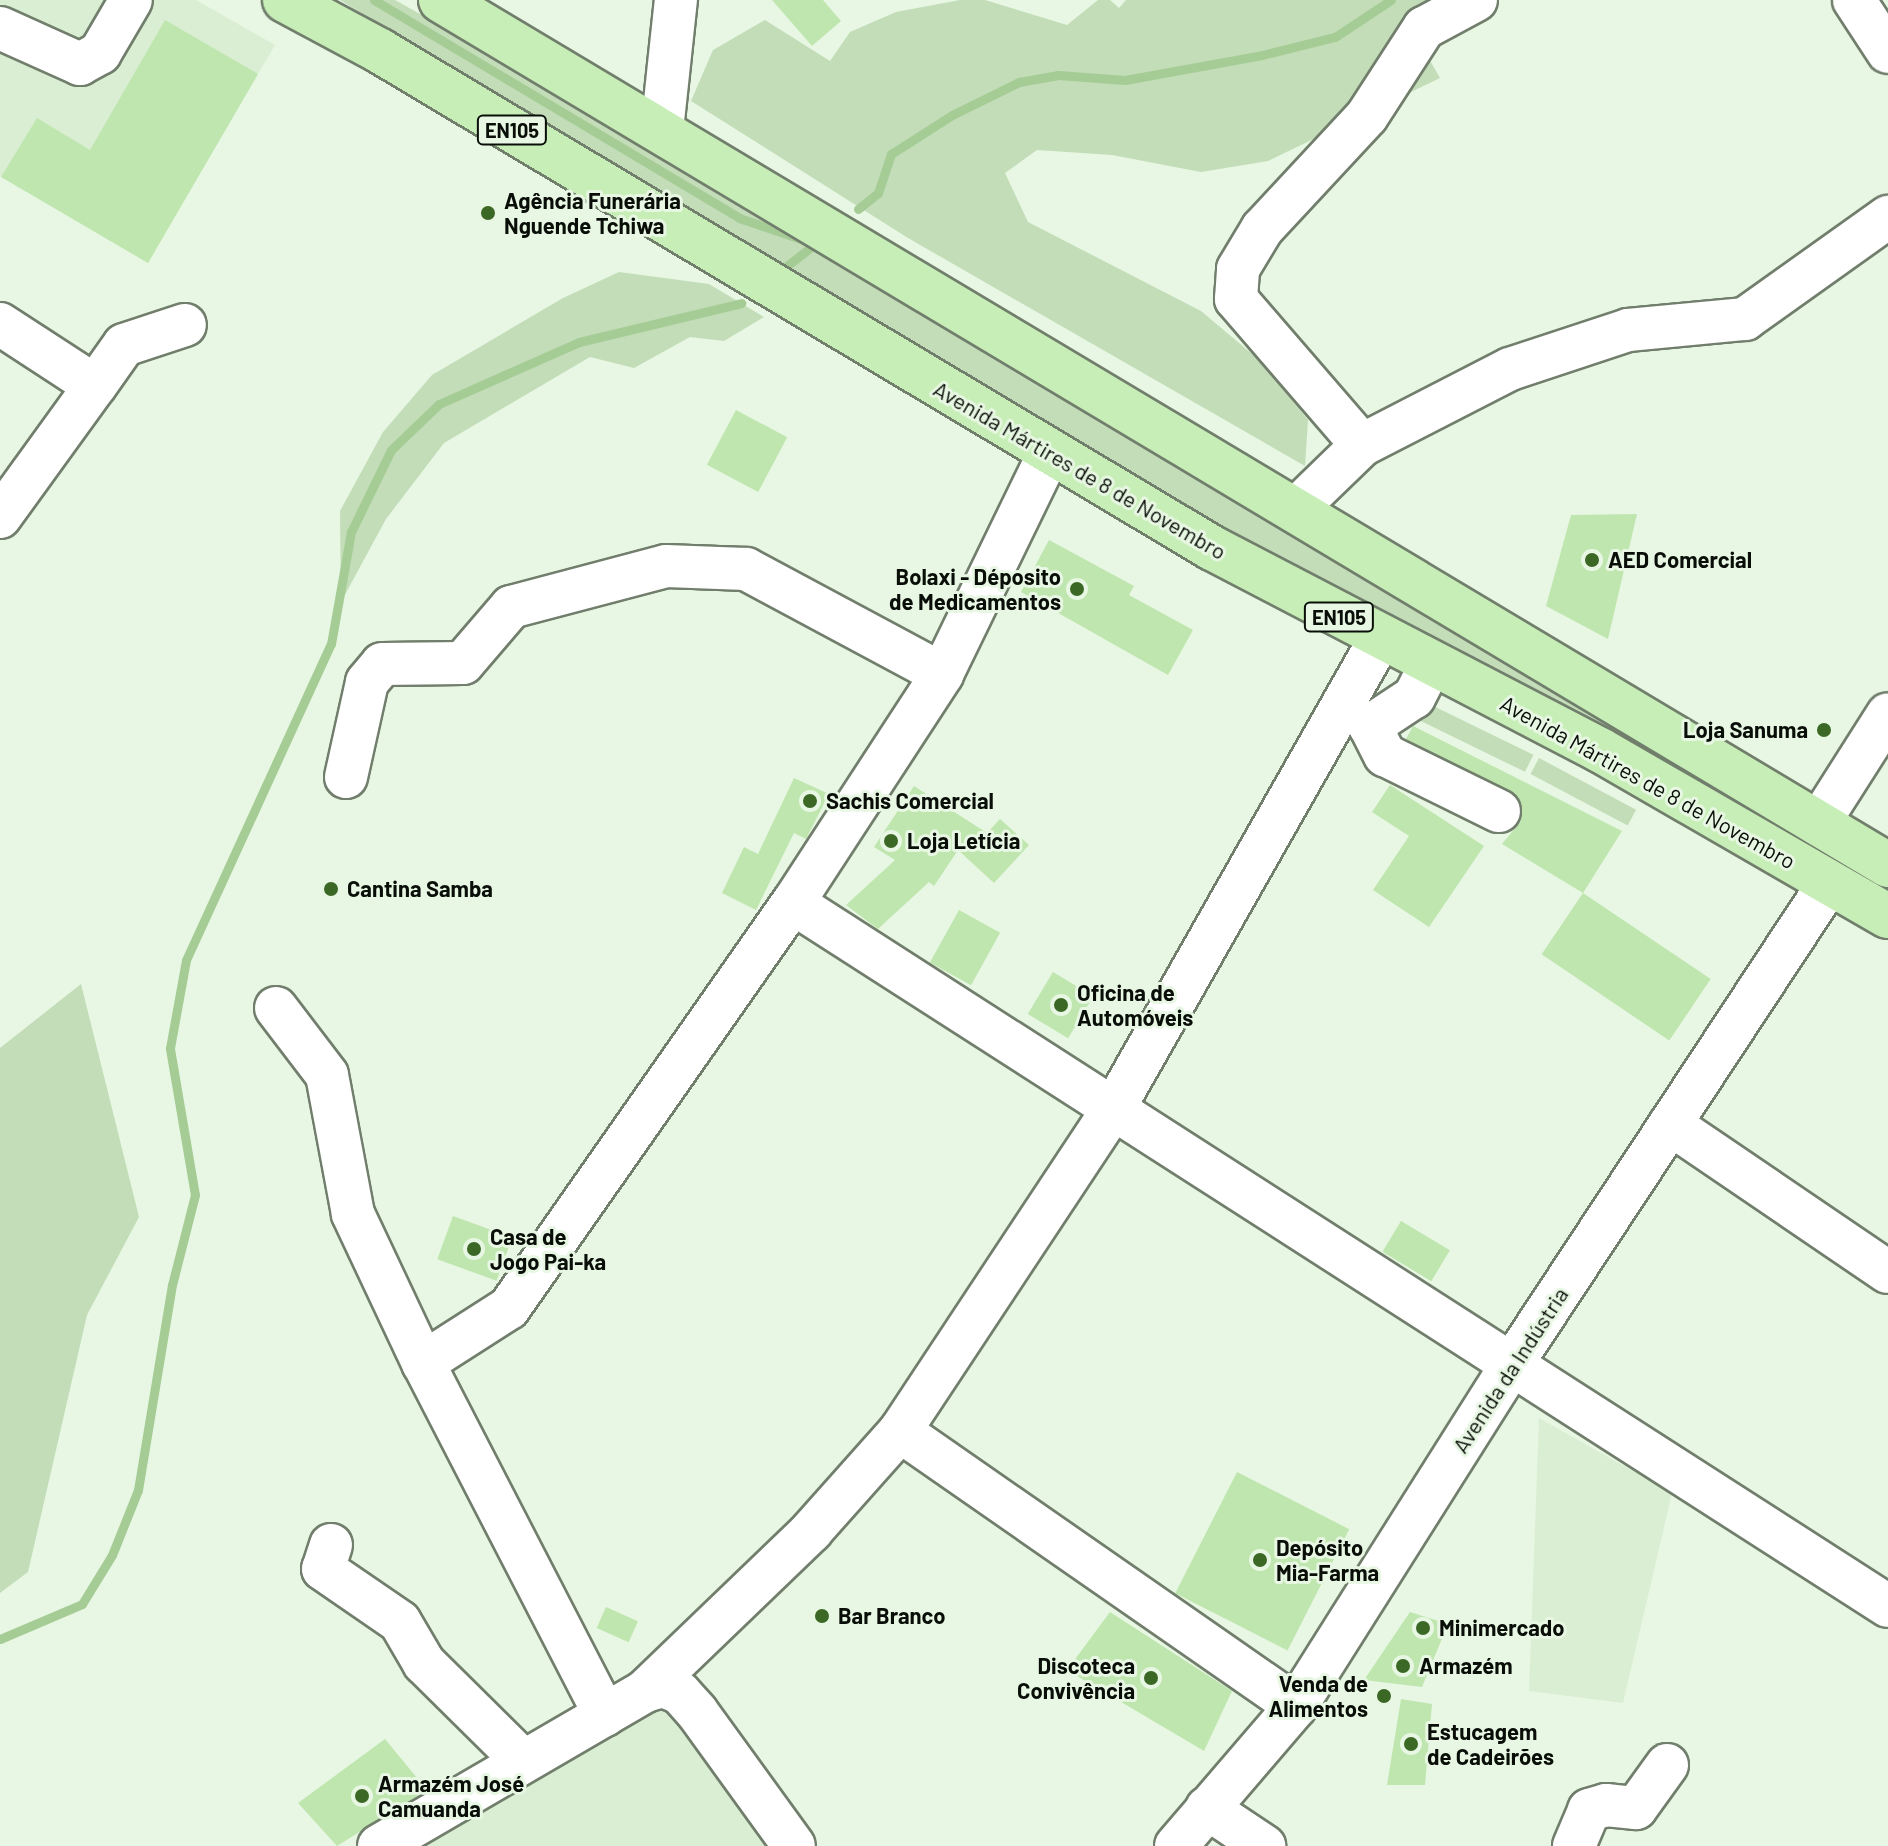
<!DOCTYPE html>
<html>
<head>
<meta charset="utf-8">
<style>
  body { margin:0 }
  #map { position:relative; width:1888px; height:1846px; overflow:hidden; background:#e8f7e3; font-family:Barlow,sans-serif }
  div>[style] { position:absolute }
  .built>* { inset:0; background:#daeed3 }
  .green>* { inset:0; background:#c2ddb8; transform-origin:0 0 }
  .stream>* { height:9px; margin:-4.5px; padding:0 4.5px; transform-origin:4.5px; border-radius:4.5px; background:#a6cc96 }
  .building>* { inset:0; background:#bfe6af; transform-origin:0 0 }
  .roads { filter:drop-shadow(2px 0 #717e6c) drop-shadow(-2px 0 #717e6c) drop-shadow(0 2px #717e6c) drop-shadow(0 -2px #717e6c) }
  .minor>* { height:42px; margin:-21px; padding:0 21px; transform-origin:21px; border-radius:21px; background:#fff }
  .major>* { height:44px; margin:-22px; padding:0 22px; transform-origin:22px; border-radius:22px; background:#c7eeb7 }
  .dots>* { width:22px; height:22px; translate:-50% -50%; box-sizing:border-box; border:4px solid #e8f7e3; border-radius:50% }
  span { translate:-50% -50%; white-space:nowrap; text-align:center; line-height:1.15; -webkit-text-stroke:6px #e8f7e3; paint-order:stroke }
  .shield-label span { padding:2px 6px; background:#e8f7e3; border:2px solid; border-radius:6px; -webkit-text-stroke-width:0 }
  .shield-label { font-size:20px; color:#090e08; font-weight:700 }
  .poi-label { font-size:22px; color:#090e08; font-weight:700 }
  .left { translate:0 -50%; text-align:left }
  .right { translate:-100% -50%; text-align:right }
  .street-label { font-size:22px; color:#090e08 }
</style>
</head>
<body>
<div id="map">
  <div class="built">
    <div style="clip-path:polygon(0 0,196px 0,275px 45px,148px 263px,0 176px)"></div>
    <div style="clip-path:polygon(1539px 1418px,1672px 1493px,1623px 1703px,1529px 1691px)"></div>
    <div style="clip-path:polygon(663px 1686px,794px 1846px,379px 1846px)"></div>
  </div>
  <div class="green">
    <div style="clip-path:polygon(340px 0,395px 0,445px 28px,786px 226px,1732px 796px,1525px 687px,1274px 567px)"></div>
    <div style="clip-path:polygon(960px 0,985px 0,1067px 25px,1098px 0,1110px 0,1119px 8px,1126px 0,1436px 0,1404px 15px,1440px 78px,1268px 161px,1201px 172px,1112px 155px,1037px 150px,1005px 173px,1028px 222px,1201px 311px,1264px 364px,1308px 420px,1305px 466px,908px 238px,691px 101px,713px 50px,765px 20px,830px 61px,850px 32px,896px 12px)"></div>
    <div style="clip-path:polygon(619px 272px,709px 284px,764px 317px,724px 341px,690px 337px,634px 368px,590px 357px,444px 443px,386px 519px,341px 602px,340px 511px,383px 432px,432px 375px,563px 298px)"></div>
    <div style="left:1421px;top:700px;width:125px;height:19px;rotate:26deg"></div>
    <div style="left:1539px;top:758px;width:110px;height:18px;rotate:28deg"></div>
    <div style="clip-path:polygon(81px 984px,139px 1217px,87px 1315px,28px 1572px,0 1593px,0 1048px)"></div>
  </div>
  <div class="stream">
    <div style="left:374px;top:0;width:425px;rotate:30.8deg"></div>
    <div style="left:739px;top:218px;width:69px;rotate:18.7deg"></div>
    <div style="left:858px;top:209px;width:26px;rotate:-39deg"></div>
    <div style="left:878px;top:193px;width:41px;rotate:-71.6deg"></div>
    <div style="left:891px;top:154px;width:72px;rotate:-32.6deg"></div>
    <div style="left:952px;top:115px;width:75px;rotate:-26.2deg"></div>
    <div style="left:1019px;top:82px;width:40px;rotate:-10deg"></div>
    <div style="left:1058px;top:75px;width:67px;rotate:4.3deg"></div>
    <div style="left:1125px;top:80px;width:139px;rotate:-10.3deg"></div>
    <div style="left:1262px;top:55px;width:75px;rotate:-13.9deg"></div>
    <div style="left:1335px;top:37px;width:67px;rotate:-33.5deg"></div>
    <div style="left:783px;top:269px;width:41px;rotate:-38deg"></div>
    <div style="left:0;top:1639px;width:89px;rotate:-23.1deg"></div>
    <div style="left:82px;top:1604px;width:57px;rotate:-58.5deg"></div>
    <div style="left:112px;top:1555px;width:70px;rotate:-68.2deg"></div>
    <div style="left:138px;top:1490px;width:208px;rotate:-80.6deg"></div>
    <div style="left:172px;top:1285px;width:93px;rotate:-75.7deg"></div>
    <div style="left:195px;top:1195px;width:149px;rotate:-99.7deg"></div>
    <div style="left:170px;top:1048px;width:89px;rotate:-79.7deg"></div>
    <div style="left:186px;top:960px;width:348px;rotate:-65.4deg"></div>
    <div style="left:331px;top:644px;width:114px;rotate:-79.9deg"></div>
    <div style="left:351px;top:532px;width:91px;rotate:-64deg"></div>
    <div style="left:391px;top:450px;width:66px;rotate:-43.8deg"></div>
    <div style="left:439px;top:404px;width:153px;rotate:-23.9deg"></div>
    <div style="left:579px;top:342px;width:167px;rotate:-13.5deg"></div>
  </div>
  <div class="building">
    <div style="clip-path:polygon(772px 0,823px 0,841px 21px,812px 46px)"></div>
    <div style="clip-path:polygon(165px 20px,258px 74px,148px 263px,1px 177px,37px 118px,90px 150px)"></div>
    <div style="left:736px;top:410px;width:58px;height:62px;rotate:28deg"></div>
    <div style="clip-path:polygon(1637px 514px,1608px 639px,1546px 606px,1571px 515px)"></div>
    <div style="clip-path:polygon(1049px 540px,1134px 586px,1129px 595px,1193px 630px,1168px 675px,1021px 592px)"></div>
    <div style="clip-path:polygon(1413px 726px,1622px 831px,1583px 893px,1502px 844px,1521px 821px,1518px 797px,1406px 739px)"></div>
    <div style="clip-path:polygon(794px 778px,829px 794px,806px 839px,794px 833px,756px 910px,722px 893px,744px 847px,758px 854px)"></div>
    <div style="clip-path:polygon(1390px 785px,1484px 846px,1429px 927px,1373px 890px,1409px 836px,1372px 812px)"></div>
    <div style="clip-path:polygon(914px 786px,987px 833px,1000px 819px,1029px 845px,994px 883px,958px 850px,934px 886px,929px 882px,878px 929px,846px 905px,895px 860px,874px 847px)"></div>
    <div style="left:1583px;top:893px;width:154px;height:74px;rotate:34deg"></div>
    <div style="left:959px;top:910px;width:47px;height:60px;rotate:29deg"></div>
    <div style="left:1053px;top:972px;width:47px;height:49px;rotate:31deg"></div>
    <div style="left:453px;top:1216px;width:63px;height:46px;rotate:20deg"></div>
    <div style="left:1401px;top:1221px;width:57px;height:36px;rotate:31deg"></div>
    <div style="left:1237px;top:1472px;width:126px;height:136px;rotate:27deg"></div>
    <div style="left:606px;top:1607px;width:35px;height:23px;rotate:24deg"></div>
    <div style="clip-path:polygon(1110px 1612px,1232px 1691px,1204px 1751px,1067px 1670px)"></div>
    <div style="clip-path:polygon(1410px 1612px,1448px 1624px,1422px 1687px,1364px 1680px)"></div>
    <div style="clip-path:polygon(1401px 1699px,1432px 1704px,1425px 1785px,1387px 1785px)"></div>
    <div style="clip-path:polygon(385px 1739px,427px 1790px,337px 1846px,298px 1803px)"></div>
  </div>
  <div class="roads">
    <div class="minor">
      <div style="left:1854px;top:0;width:62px;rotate:56.8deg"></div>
      <div style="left:0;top:28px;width:88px;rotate:24.2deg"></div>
      <div style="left:80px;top:64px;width:23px;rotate:-29deg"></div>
      <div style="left:100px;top:53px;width:61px;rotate:-59.7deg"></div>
      <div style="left:662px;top:130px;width:131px;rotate:-83.9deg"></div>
      <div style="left:0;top:324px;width:113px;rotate:33.1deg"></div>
      <div style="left:95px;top:386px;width:50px;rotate:-54.7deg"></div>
      <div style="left:124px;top:345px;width:64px;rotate:-18.2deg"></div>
      <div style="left:1362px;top:445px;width:193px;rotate:-130.8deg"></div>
      <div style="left:1236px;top:299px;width:30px;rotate:-86deg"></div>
      <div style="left:1238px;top:269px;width:47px;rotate:-59deg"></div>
      <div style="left:1262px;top:229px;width:154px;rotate:-47.1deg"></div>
      <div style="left:1367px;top:116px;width:105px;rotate:-57.1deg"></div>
      <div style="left:1424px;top:28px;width:59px;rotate:-28.3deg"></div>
      <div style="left:1297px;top:508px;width:91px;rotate:-44.1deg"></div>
      <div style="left:1362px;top:445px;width:166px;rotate:-27.2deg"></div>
      <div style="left:1510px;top:369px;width:124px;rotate:-18.3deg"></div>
      <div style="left:1628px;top:330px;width:118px;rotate:-5.4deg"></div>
      <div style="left:1745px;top:319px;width:176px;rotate:-35.5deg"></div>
      <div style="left:0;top:517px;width:162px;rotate:-54.1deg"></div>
      <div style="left:1430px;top:666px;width:35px;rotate:117deg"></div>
      <div style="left:1414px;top:697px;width:53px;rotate:146.6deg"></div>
      <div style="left:1370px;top:726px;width:33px;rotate:63deg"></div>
      <div style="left:1385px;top:755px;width:127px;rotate:26.2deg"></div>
      <div style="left:346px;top:777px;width:97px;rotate:-77.5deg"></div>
      <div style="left:367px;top:682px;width:23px;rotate:-50deg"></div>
      <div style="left:382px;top:664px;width:81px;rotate:-0.7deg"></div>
      <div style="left:463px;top:663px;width:74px;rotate:-49.4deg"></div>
      <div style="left:511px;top:607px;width:160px;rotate:-14.8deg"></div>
      <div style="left:666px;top:566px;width:80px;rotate:2.1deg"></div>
      <div style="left:746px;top:569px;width:222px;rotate:28.2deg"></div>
      <div style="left:1818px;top:824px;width:130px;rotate:-57.5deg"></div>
      <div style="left:793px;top:903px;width:1301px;rotate:32.7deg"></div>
      <div style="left:276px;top:1008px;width:84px;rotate:52.7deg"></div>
      <div style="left:327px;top:1075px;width:141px;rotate:79.4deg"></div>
      <div style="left:353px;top:1214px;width:165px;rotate:64.8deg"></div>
      <div style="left:1670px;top:1124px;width:263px;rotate:34.2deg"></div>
      <div style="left:900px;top:1431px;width:482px;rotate:34.8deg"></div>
      <div style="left:331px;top:1545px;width:25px;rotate:108deg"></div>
      <div style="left:323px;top:1569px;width:93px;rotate:34.5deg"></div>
      <div style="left:400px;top:1622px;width:48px;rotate:59.7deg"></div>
      <div style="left:424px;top:1663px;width:139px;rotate:44.7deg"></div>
      <div style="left:645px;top:1691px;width:231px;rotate:-43.9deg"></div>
      <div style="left:811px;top:1531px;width:134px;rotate:-48.3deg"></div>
      <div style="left:900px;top:1431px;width:387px;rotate:-56.5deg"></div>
      <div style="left:1114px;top:1108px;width:539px;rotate:-60.44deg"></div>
      <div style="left:605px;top:1715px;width:396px;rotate:-117.3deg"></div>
      <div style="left:423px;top:1363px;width:102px;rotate:-32.6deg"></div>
      <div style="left:509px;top:1308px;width:495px;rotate:-55deg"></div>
      <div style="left:793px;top:903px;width:273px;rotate:-56.9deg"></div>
      <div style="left:942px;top:674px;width:245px;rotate:-64.1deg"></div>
      <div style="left:1207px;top:1808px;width:69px;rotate:33.7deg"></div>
      <div style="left:379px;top:1846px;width:308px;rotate:-30.2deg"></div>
      <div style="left:645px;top:1691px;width:19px;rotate:-16deg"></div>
      <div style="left:663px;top:1686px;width:18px;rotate:22deg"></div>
      <div style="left:680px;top:1693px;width:25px;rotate:48deg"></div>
      <div style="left:697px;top:1712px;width:165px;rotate:54.1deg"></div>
      <div style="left:1176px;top:1846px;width:184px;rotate:-49.4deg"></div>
      <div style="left:1296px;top:1706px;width:404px;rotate:-57.7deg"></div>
      <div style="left:1512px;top:1364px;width:577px;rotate:-56.59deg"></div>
      <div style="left:1574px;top:1846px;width:39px;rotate:-67deg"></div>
      <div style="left:1589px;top:1810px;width:18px;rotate:-16deg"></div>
      <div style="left:1606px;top:1805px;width:30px;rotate:6deg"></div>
      <div style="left:1636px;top:1808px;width:53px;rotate:-54.2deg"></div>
    </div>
    <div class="major">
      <div style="left:285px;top:0;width:108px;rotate:28.2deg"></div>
      <div style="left:380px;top:51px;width:969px;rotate:30.85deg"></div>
      <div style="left:1212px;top:548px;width:437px;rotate:27.5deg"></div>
      <div style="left:1600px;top:750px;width:332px;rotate:30deg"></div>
      <div style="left:441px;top:0;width:1686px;rotate:30.87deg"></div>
    </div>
  </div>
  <div class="dots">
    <div style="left:488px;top:213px;background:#3c6826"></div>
    <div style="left:1592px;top:560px;background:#3c6826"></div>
    <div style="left:1077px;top:589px;background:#3c6826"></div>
    <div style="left:1824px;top:730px;background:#3c6826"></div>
    <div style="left:810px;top:801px;background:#3c6826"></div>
    <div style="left:891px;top:841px;background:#3c6826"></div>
    <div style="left:331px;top:889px;background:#3c6826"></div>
    <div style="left:1061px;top:1005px;background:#3c6826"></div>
    <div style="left:474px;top:1249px;background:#3c6826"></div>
    <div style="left:1260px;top:1560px;background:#3c6826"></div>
    <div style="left:822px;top:1616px;background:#3c6826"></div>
    <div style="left:1423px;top:1628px;background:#3c6826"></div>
    <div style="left:1403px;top:1666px;background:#3c6826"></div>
    <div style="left:1151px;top:1678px;background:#3c6826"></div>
    <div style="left:1384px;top:1696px;background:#3c6826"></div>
    <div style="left:1411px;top:1744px;background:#3c6826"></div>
    <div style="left:362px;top:1796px;background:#3c6826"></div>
  </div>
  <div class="shield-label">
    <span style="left:512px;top:130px">EN105</span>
    <span style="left:1339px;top:617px">EN105</span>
  </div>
  <div class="poi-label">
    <span class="left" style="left:504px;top:213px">Agência Funerária<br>Nguende Tchiwa</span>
    <span class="left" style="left:1608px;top:560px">AED Comercial</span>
    <span class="right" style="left:1061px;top:589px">Bolaxi - Déposito<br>de Medicamentos</span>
    <span class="right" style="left:1808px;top:730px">Loja Sanuma</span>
    <span class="left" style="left:826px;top:801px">Sachis Comercial</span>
    <span class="left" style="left:907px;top:841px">Loja Letícia</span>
    <span class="left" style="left:347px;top:889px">Cantina Samba</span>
    <span class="left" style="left:1077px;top:1005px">Oficina de<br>Automóveis</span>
    <span class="left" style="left:490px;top:1249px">Casa de<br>Jogo Pai-ka</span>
    <span class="left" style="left:1276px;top:1560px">Depósito<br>Mia-Farma</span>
    <span class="left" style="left:838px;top:1616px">Bar Branco</span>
    <span class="left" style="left:1439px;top:1628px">Minimercado</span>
    <span class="right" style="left:1135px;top:1678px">Discoteca<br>Convivência</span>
    <span class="left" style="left:1419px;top:1666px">Armazém</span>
    <span class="right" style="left:1368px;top:1696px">Venda de<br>Alimentos</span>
    <span class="left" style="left:1427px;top:1744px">Estucagem<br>de Cadeirões</span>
    <span class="left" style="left:378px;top:1796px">Armazém José<br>Camuanda</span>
  </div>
  <div class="street-label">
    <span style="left:1080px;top:470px;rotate:30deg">Avenida Mártires de 8 de Novembro</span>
    <span style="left:1648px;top:782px;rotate:29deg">Avenida Mártires de 8 de Novembro</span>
    <span style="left:1510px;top:1370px;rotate:-57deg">Avenida da Indústria</span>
  </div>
</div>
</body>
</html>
